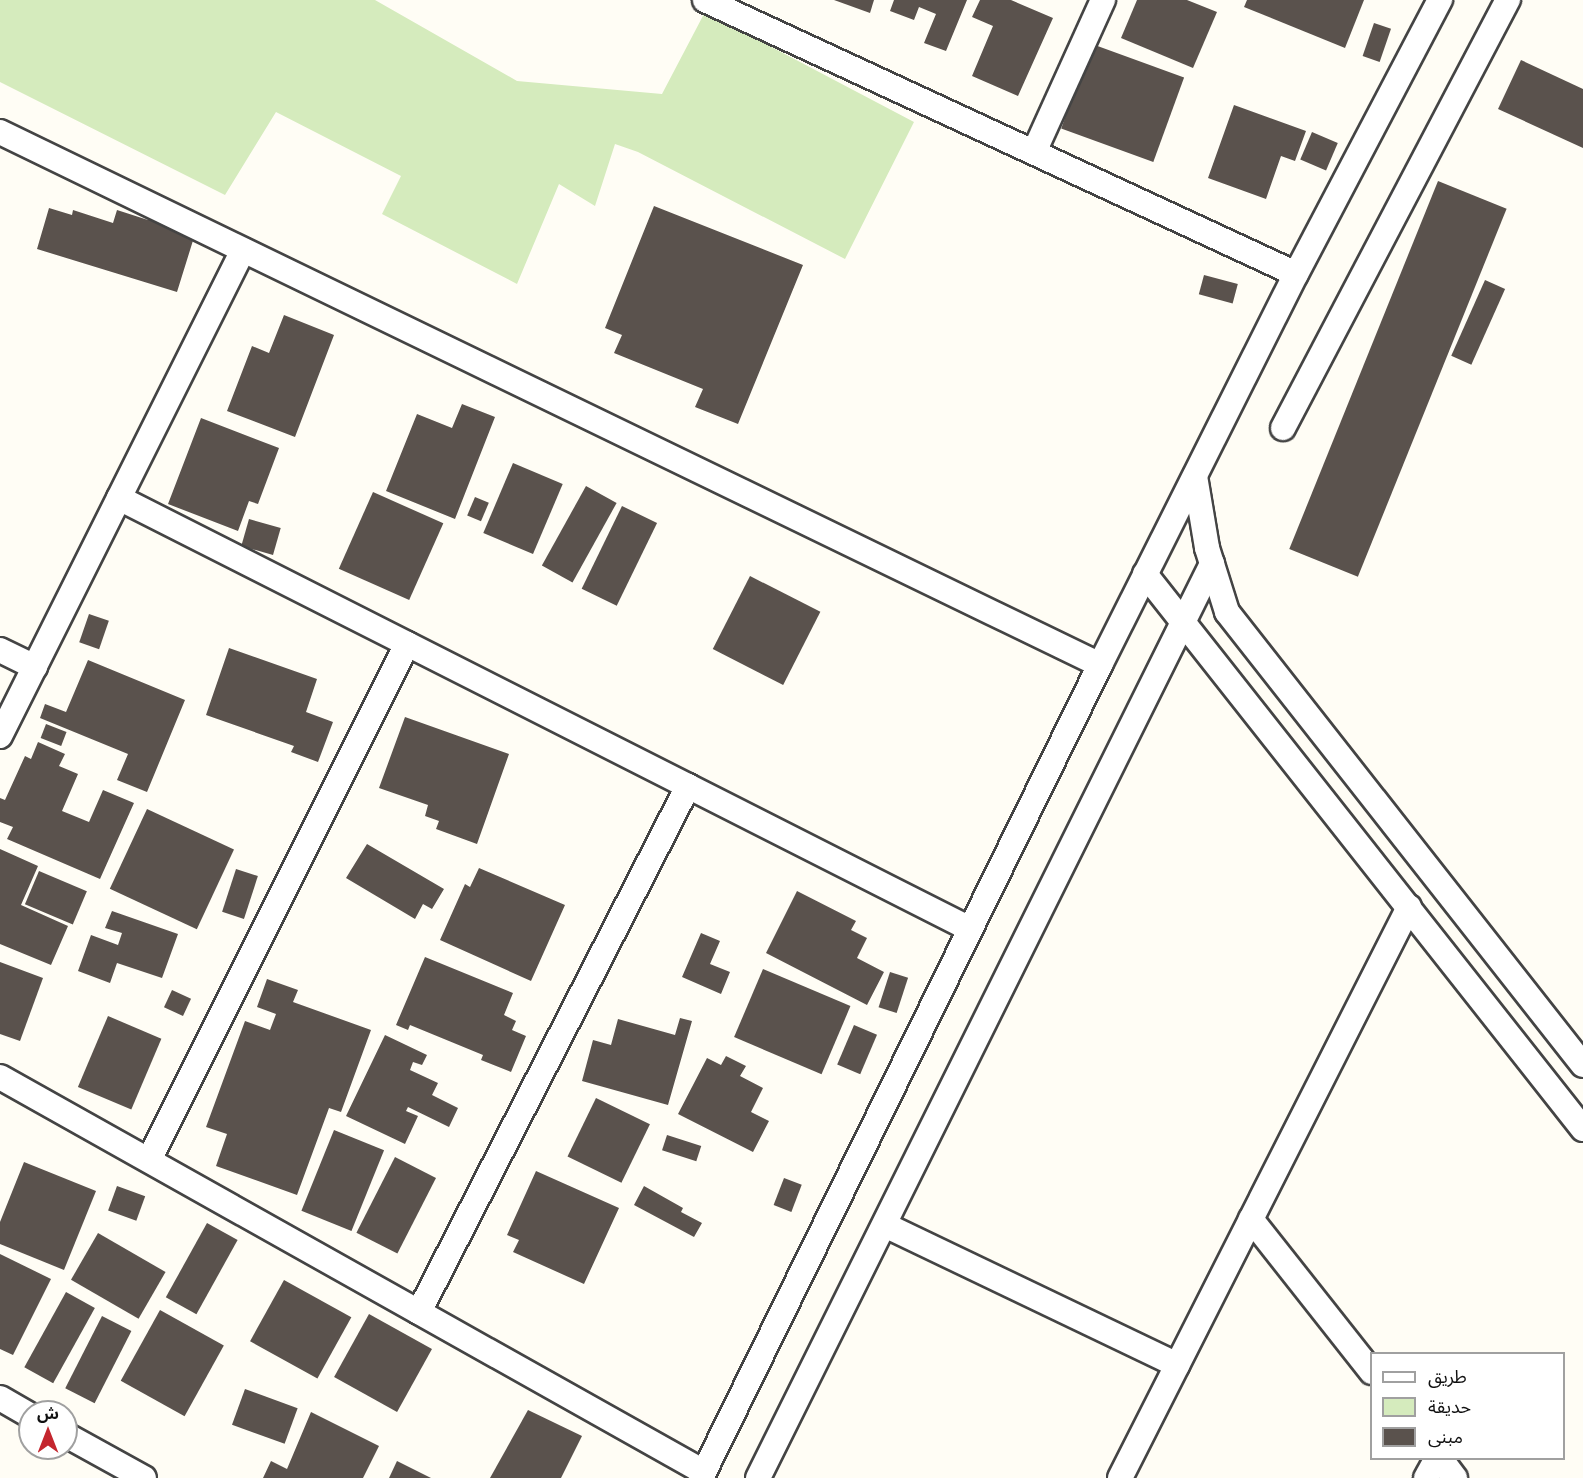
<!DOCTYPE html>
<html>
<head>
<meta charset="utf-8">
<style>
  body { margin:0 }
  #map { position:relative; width:1583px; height:1478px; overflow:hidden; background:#fffdf5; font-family:"Crimson Pro","Noto Sans Arabic",serif }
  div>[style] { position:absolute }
  .green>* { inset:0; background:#d5ebbd }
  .building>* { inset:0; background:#5a524d; transform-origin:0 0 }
  .roads { filter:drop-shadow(2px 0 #444) drop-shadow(-2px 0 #444) drop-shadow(0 2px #444) drop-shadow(0 -2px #444) }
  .street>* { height:24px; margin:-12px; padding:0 12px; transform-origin:12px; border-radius:12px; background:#fff }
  span { translate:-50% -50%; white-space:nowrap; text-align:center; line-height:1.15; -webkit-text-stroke:6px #fff; paint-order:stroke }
  .legend { position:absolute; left:1370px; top:1352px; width:195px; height:108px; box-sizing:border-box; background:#fff; border:2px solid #a0a0a0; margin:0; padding:8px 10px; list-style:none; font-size:18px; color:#111 }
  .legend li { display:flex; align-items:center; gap:12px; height:30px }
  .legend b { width:30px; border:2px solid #a0a0a0 }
  .north { position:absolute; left:18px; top:1400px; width:60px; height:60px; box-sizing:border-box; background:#fff; border:2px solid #a0a0a0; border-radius:50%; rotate:0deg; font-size:16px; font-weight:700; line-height:24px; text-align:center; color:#111 }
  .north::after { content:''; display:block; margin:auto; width:21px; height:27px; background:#c4262e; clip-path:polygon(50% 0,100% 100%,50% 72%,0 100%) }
</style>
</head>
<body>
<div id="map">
  <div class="green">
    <div style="clip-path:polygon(0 0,375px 0,517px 81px,662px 94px,705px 12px,914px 122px,845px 259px,638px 152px,615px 144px,595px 206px,559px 184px,517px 284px,382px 214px,401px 176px,276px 112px,225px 195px,0 82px)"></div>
  </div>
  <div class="building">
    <div style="clip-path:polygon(834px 0,874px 0,870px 13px)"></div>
    <div style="clip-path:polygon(894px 0,967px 0,946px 51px,924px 43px,936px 14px,919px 7px,914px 20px,890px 11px)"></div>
    <div style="clip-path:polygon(980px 0,1011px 0,1053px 18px,1018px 96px,972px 76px,993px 26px,972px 17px)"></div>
    <div style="clip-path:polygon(1137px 0,1187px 0,1217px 12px,1193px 68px,1121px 38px)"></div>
    <div style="clip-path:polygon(1247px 0,1364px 0,1345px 48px,1244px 7px)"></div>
    <div style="left:1374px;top:23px;width:18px;height:35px;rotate:19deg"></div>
    <div style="left:1092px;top:44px;width:98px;height:90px;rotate:20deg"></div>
    <div style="clip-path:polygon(1521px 60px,1583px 89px,1583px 148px,1498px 109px)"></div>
    <div style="clip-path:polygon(1234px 105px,1306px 131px,1295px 161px,1281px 156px,1266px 199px,1208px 178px)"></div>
    <div style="left:1312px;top:132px;width:28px;height:30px;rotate:23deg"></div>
    <div style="left:1438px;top:181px;width:74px;height:397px;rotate:22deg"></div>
    <div style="clip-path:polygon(154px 203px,200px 218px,177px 292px,37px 249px,49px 208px,72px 215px,73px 210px,113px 223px,117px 210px,148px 220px)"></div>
    <div style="clip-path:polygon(654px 206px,803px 265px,738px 424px,695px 407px,703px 389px,614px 353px,622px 335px,605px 328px)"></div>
    <div style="left:1204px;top:275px;width:35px;height:20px;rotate:15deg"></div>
    <div style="left:1485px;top:280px;width:22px;height:83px;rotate:24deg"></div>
    <div style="clip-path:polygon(284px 315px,334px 335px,295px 437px,227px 411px,252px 346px,269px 353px)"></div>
    <div style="clip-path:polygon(462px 404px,495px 417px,455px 519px,386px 491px,417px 414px,452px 428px)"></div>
    <div style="clip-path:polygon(201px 418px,279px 448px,258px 504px,249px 501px,238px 531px,168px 504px)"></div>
    <div style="left:513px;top:463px;width:54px;height:76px;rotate:23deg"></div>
    <div style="left:586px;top:486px;width:35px;height:91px;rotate:29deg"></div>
    <div style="left:373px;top:492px;width:77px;height:84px;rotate:24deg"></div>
    <div style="left:475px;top:497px;width:15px;height:20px;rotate:23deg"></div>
    <div style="left:622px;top:506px;width:39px;height:92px;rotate:26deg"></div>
    <div style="left:249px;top:519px;width:33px;height:28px;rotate:16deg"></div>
    <div style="left:750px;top:576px;width:79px;height:82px;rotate:27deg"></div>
    <div style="left:89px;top:614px;width:21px;height:30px;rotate:19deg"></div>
    <div style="clip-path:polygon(229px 648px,317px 679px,306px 712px,333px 722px,318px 762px,291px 752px,294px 746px,206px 715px)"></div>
    <div style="clip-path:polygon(88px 660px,185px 700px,147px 792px,117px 780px,128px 754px,40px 718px,45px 704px,66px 712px)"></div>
    <div style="clip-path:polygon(405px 717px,509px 754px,477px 844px,436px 829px,439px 821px,425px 816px,428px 805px,379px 788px)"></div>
    <div style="left:46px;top:724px;width:22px;height:15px;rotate:21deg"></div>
    <div style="clip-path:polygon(38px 742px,65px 754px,59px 766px,78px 774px,62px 811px,89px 822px,103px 790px,134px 803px,100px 879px,7px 839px,13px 827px,0 822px,0 798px,5px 800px,25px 756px,31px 759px)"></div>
    <div style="left:147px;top:809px;width:96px;height:88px;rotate:25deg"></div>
    <div style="clip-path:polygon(367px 844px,444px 889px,432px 909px,423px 904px,415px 919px,346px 878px)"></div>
    <div style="clip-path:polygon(0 849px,38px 866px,21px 905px,68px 926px,51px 965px,0 944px)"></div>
    <div style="clip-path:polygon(479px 868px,565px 905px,531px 981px,440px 940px,465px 884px,470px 887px)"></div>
    <div style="left:236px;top:869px;width:23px;height:45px;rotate:18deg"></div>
    <div style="left:39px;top:871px;width:52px;height:36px;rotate:23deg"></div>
    <div style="clip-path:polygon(797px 891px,856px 921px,851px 930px,867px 938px,857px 958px,884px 972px,867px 1005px,766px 953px)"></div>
    <div style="clip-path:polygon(112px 911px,178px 934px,162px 978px,117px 963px,110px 983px,78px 971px,91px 935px,118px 945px,122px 933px,105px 928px)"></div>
    <div style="clip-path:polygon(701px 933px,720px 941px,710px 964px,730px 972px,721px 994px,682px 977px)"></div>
    <div style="clip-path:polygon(425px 957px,513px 993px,504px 1015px,516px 1021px,512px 1030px,526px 1036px,511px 1072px,481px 1060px,483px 1055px,410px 1025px,408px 1030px,396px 1025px)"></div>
    <div style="clip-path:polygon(0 962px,43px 978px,20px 1041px,0 1034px)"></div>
    <div style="left:763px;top:969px;width:95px;height:74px;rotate:23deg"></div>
    <div style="left:890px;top:972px;width:19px;height:37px;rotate:18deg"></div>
    <div style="clip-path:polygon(267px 979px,298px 990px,293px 1002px,371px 1030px,341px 1112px,329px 1108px,297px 1195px,216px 1166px,227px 1134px,206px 1127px,245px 1021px,270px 1030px,276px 1014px,257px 1007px)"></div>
    <div style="left:172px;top:990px;width:21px;height:19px;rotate:25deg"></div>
    <div style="left:108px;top:1016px;width:58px;height:77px;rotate:23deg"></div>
    <div style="clip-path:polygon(680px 1018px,692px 1021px,668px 1105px,582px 1081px,593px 1040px,611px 1045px,618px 1019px,675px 1035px)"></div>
    <div style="left:854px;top:1025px;width:25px;height:43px;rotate:23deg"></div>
    <div style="clip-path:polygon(385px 1035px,427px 1055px,422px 1065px,413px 1062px,410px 1070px,438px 1083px,432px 1095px,458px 1108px,449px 1127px,408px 1107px,406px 1111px,418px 1116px,405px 1144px,346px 1116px)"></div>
    <div style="clip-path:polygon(726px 1056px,746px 1066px,740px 1076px,763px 1088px,751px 1112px,769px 1121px,753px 1152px,678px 1114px,707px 1058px,721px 1065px)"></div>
    <div style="left:596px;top:1098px;width:60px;height:65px;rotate:26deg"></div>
    <div style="left:334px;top:1130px;width:54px;height:87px;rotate:22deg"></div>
    <div style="left:667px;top:1135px;width:36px;height:16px;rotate:18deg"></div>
    <div style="left:395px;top:1157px;width:46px;height:85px;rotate:27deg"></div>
    <div style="clip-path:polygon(24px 1162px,96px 1191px,64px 1270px,0 1244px,0 1222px)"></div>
    <div style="clip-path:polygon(536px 1171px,619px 1208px,584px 1284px,513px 1252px,519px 1240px,507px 1235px)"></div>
    <div style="left:784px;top:1178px;width:19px;height:29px;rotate:21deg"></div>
    <div style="left:117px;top:1186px;width:30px;height:26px;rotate:20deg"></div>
    <div style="clip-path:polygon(644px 1186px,683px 1208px,681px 1212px,702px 1223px,694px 1237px,634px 1205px)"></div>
    <div style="left:207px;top:1223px;width:35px;height:85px;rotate:29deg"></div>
    <div style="left:98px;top:1233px;width:78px;height:54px;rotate:30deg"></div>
    <div style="clip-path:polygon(0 1254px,51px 1279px,13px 1355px,0 1349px)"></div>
    <div style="left:284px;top:1280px;width:77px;height:70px;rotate:29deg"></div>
    <div style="left:66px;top:1292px;width:33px;height:86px;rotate:29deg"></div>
    <div style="left:160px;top:1310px;width:73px;height:81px;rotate:29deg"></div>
    <div style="left:369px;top:1314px;width:72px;height:72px;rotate:29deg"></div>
    <div style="left:102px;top:1316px;width:33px;height:81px;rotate:27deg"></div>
    <div style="left:245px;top:1389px;width:56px;height:38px;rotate:20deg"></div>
    <div style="clip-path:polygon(528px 1410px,582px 1436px,561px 1478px,490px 1478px)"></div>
    <div style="clip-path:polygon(311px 1412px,379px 1446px,363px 1478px,263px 1478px,271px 1461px,287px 1469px)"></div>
    <div style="clip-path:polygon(397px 1461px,431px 1478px,389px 1478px)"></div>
  </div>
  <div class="roads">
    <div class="street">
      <div style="left:705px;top:0;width:651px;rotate:24.87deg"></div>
      <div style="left:0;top:132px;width:1222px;rotate:25.85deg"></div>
      <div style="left:1034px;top:152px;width:167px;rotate:-65.6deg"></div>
      <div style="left:1283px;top:428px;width:484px;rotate:-62.3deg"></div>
      <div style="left:1195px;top:476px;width:73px;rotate:80.5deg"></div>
      <div style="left:1207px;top:548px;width:67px;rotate:72.6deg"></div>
      <div style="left:1227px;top:612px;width:576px;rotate:51.84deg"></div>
      <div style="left:119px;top:498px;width:954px;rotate:26.86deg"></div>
      <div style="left:1145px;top:574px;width:707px;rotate:51.72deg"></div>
      <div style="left:0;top:650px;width:39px;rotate:26deg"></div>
      <div style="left:0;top:736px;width:543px;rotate:-63.43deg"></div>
      <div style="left:0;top:1077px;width:807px;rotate:29.3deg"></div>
      <div style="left:149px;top:1160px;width:577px;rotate:-63.43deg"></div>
      <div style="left:1251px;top:1219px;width:195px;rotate:51.7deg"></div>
      <div style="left:885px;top:1225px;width:324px;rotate:25.6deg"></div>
      <div style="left:419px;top:1312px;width:591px;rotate:-62.91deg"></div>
      <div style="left:0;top:1398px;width:34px;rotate:30deg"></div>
      <div style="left:66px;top:1435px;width:89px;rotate:28.9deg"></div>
      <div style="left:1440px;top:1458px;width:25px;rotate:53deg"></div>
      <div style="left:701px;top:1478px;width:906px;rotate:-63.86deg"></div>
      <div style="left:1100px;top:665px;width:437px;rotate:-63.4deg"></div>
      <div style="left:1296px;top:274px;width:310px;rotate:-62.3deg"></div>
      <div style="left:758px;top:1478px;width:1021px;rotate:-63.59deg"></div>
      <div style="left:1120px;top:1478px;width:640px;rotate:-63.15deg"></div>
      <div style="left:1426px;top:1478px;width:23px;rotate:-61deg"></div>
    </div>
  </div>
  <ul class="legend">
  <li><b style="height:8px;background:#fff"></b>طريق</li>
  <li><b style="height:16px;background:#d5ebbd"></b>حديقة</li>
  <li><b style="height:16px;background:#5a524d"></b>مبنى</li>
  </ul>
  <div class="north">ش</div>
</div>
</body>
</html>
